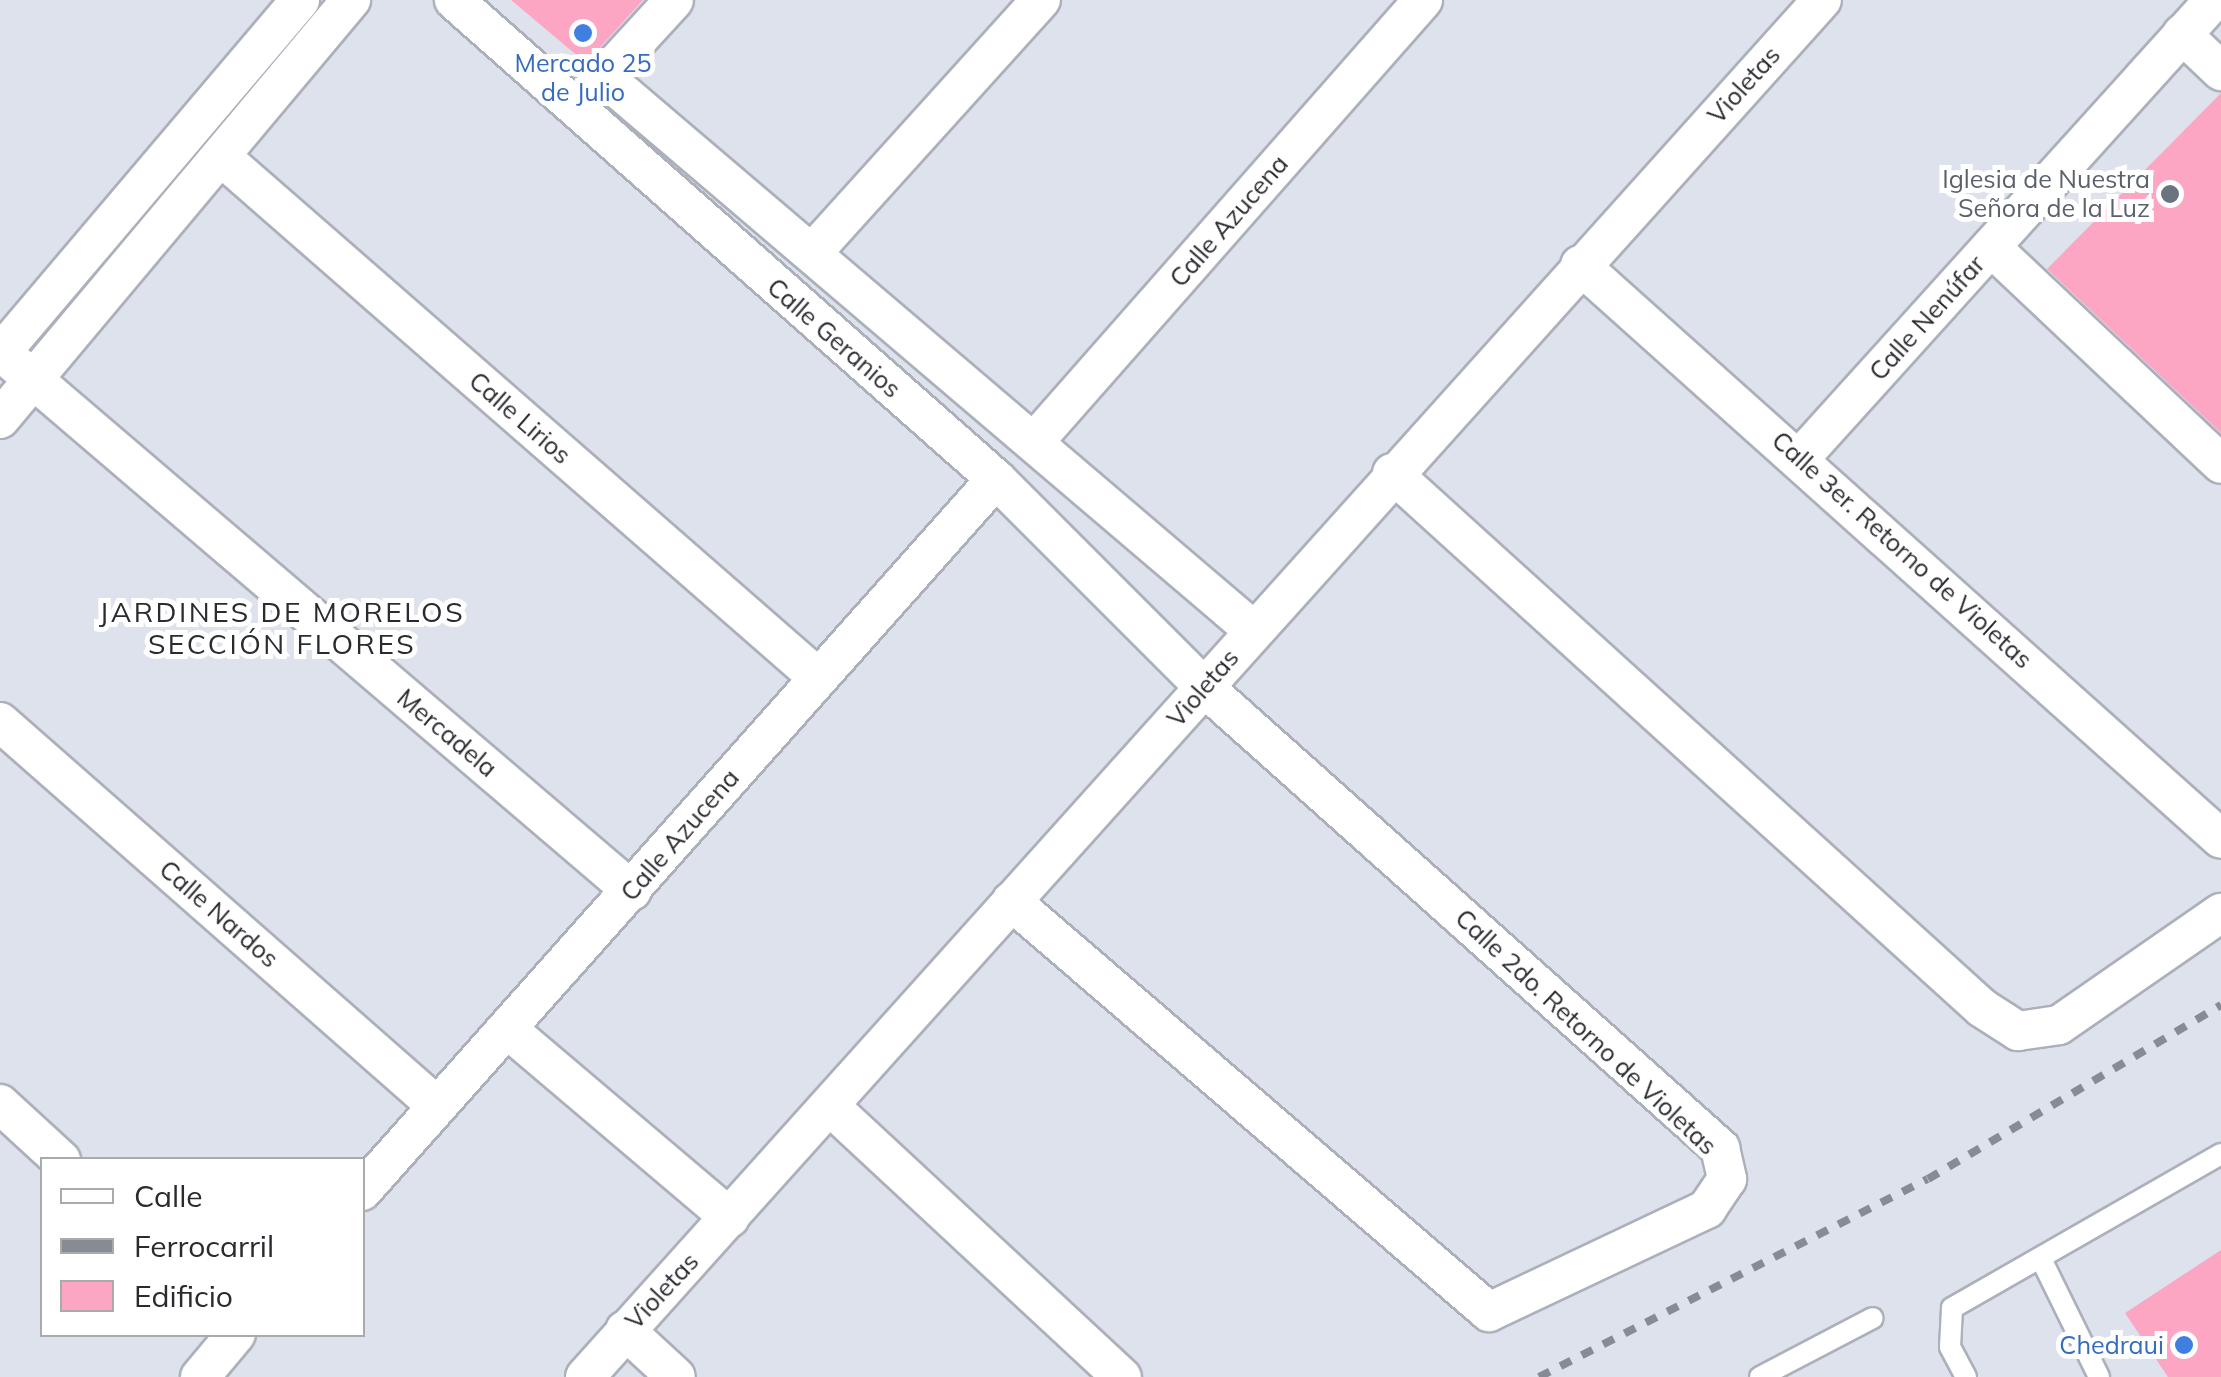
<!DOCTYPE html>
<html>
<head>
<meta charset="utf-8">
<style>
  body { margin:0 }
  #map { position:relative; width:2221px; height:1377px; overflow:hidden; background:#dde2ed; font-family:Mulish,sans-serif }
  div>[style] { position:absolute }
  .building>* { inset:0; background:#fca6c4 }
  .roads { filter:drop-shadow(2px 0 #abb0ba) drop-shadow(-2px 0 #abb0ba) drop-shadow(0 2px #abb0ba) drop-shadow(0 -2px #abb0ba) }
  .lane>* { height:20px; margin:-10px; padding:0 10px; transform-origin:10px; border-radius:10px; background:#fff }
  .street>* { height:38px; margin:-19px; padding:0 19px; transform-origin:19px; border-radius:19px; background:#fff }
  .rail>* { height:8px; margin-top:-4px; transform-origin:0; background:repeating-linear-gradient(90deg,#878b93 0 12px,transparent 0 24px) }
  .dots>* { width:28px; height:28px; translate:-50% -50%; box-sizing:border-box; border:5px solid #fff; border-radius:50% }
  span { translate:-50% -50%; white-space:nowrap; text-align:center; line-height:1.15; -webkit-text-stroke:10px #fff; paint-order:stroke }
  .shop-label { font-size:25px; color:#366cbe }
  .right { translate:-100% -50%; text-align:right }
  .street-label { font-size:25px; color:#292b2f }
  .worship-label { font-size:25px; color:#5b616d }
  .neighbourhood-label { font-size:28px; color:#292b2f; letter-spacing:2.5px }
  .legend { position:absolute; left:40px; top:1157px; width:325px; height:180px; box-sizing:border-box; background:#fff; border:2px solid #a9aaac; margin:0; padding:12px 18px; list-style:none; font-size:30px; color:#292b2f }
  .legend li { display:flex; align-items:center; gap:20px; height:50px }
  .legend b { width:50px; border:2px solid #a9aaac }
</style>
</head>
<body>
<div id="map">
  <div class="building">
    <div style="clip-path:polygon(511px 0,643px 0,586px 63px)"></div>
    <div style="clip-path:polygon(2221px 93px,2221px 433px,2047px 269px)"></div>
    <div style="clip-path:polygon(2221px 1250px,2221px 1377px,2168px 1377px,2125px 1313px)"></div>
  </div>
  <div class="roads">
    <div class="lane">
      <div style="left:2043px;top:1263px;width:127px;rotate:63.8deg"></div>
      <div style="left:1760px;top:1377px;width:127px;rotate:-27.6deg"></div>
      <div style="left:1966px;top:1377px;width:34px;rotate:-118deg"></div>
      <div style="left:1950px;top:1347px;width:39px;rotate:-87deg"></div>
      <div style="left:1952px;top:1308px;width:310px;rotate:-29.8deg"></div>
    </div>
    <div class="street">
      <div style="left:454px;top:0;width:723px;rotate:41.47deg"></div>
      <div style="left:996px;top:479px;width:296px;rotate:45deg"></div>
      <div style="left:1205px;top:688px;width:691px;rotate:41.77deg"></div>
      <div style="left:1720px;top:1148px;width:32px;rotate:77deg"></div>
      <div style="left:1727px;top:1179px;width:36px;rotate:124deg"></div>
      <div style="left:1707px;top:1209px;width:241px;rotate:154.7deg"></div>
      <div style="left:1489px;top:1312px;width:630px;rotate:-139.31deg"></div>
      <div style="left:2182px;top:34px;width:54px;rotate:43.5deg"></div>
      <div style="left:604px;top:77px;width:851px;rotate:40.43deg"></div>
      <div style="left:588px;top:94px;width:127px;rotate:-47.5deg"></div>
      <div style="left:225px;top:160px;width:785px;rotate:41.12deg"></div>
      <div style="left:1991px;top:247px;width:316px;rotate:43.3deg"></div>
      <div style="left:813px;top:252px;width:340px;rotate:-47.9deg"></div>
      <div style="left:1580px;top:265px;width:860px;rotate:41.84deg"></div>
      <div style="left:0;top:351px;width:831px;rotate:40.51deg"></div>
      <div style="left:0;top:354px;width:464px;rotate:-49.7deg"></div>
      <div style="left:0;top:419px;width:547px;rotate:-50.05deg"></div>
      <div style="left:1034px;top:442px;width:589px;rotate:-48.65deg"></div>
      <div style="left:1801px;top:457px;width:616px;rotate:-47.9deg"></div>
      <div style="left:1392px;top:473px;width:796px;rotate:42.2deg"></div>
      <div style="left:1982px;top:1008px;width:43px;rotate:32.6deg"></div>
      <div style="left:2018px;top:1031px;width:41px;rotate:-8.3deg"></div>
      <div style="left:2059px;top:1025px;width:197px;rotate:-34.7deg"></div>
      <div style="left:0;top:722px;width:582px;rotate:41.31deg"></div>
      <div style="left:511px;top:1032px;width:287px;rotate:40.3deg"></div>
      <div style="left:0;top:1104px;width:83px;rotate:42.6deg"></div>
      <div style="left:831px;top:1107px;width:397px;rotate:42.9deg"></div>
      <div style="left:362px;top:1191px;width:953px;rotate:-48.32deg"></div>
      <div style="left:625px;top:1330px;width:69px;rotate:42.7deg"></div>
      <div style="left:200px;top:1377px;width:56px;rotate:-50.1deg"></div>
      <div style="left:585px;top:1377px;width:1851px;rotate:-48.07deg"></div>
    </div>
  </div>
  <div class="rail">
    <div style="left:1539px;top:1377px;width:436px;rotate:-27deg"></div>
    <div style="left:1928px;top:1179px;width:341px;rotate:-30.7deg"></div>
  </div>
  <div class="dots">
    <div style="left:583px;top:33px;background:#3f7fe0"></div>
    <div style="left:2170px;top:194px;background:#6b7280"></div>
    <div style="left:2184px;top:1345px;background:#3f7fe0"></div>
  </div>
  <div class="shop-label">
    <span style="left:583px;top:78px">Mercado 25<br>de Julio</span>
    <span class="right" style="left:2164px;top:1345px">Chedraui</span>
  </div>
  <div class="street-label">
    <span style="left:1744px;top:85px;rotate:-48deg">Violetas</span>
    <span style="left:1229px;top:221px;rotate:-49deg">Calle Azucena</span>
    <span style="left:1927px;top:318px;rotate:-48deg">Calle Nenúfar</span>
    <span style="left:834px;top:338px;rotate:41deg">Calle Geranios</span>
    <span style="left:520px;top:418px;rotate:41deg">Calle Lirios</span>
    <span style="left:1902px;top:550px;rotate:42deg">Calle 3er. Retorno de Violetas</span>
    <span style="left:1203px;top:688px;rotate:-49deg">Violetas</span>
    <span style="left:447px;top:733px;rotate:40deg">Mercadela</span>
    <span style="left:680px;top:835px;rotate:-49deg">Calle Azucena</span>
    <span style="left:219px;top:914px;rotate:41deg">Calle Nardos</span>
    <span style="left:1586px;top:1032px;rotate:43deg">Calle 2do. Retorno de Violetas</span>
    <span style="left:662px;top:1291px;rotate:-47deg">Violetas</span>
  </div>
  <div class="worship-label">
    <span class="right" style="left:2150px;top:194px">Iglesia de Nuestra<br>Señora de la Luz</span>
  </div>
  <div class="neighbourhood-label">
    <span style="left:282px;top:628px">JARDINES DE MORELOS<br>SECCIÓN FLORES</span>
  </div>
  <ul class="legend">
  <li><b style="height:12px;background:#fff"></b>Calle</li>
  <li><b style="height:12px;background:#878b93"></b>Ferrocarril</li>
  <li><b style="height:28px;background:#fca6c4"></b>Edificio</li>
  </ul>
</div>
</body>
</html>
